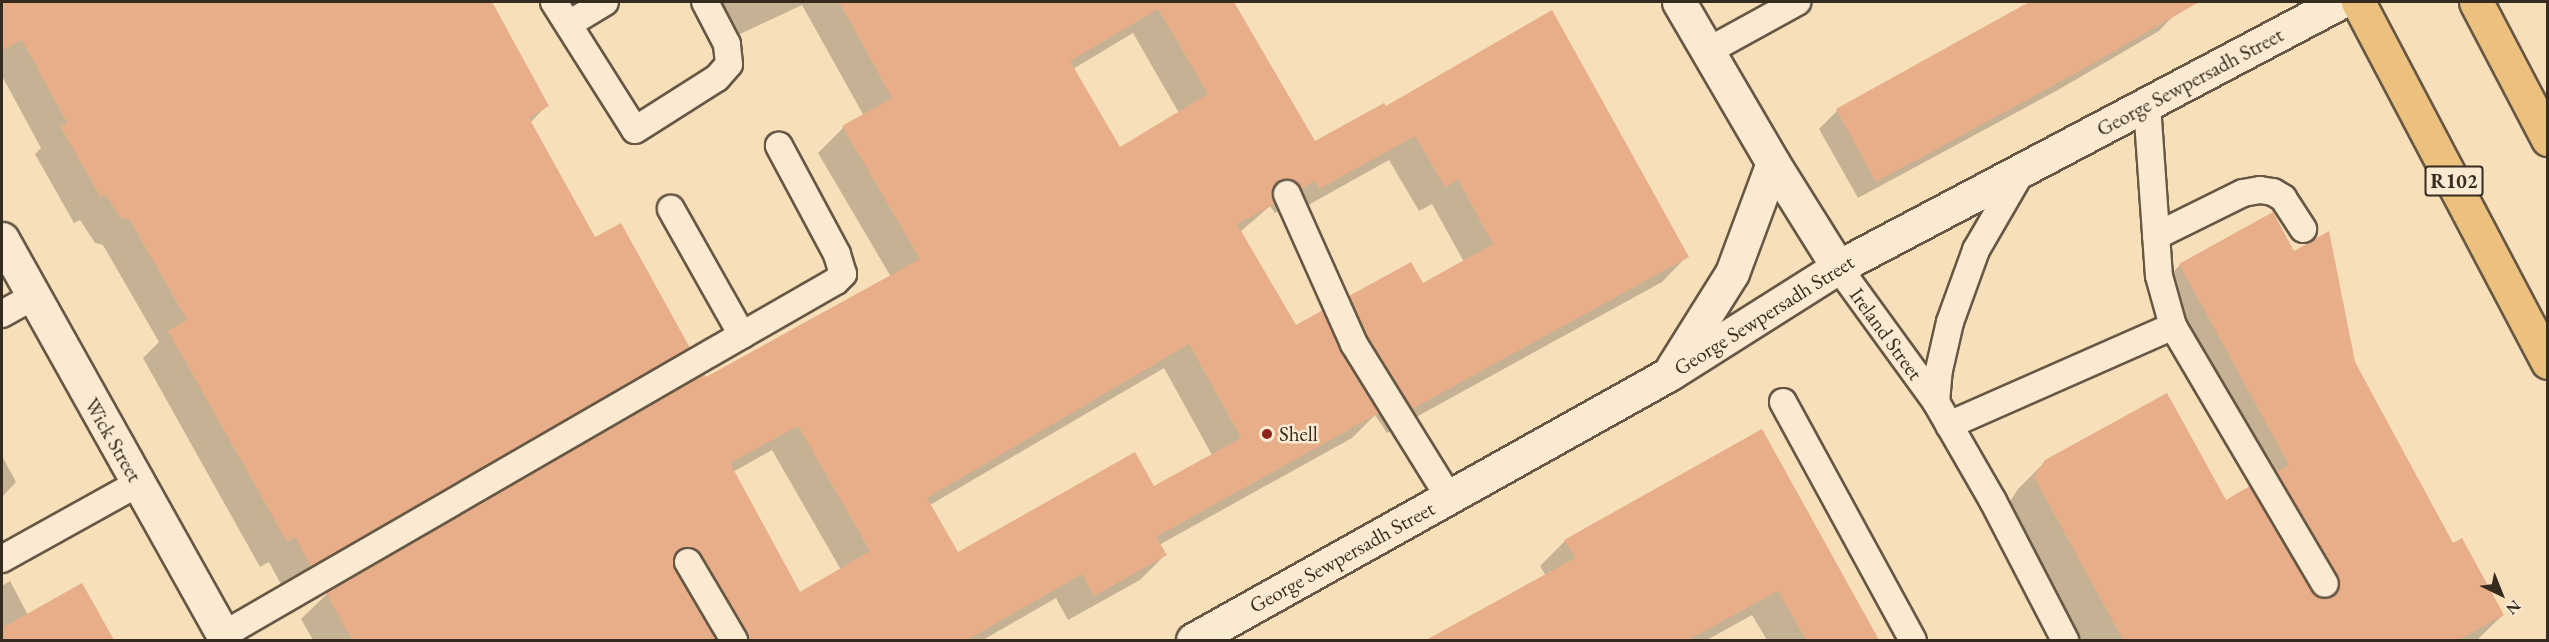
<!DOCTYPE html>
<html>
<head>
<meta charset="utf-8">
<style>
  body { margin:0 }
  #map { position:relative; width:2549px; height:642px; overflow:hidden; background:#f7dfba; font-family:"EB Garamond",serif }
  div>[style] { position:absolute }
  .shadow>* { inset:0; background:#0003 }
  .building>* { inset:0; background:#e7ae89 }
  .roads { filter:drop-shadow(2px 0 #665845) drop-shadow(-2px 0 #665845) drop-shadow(0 2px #665845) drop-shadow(0 -2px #665845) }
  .service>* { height:26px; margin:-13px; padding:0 13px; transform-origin:13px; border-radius:13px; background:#faead2 }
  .minor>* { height:33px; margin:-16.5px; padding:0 16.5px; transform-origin:16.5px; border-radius:16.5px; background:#faead2 }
  .tertiary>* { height:33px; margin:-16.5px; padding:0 16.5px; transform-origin:16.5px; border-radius:16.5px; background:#faead2 }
  .primary>* { height:33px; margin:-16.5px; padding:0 16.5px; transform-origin:16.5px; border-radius:16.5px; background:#ecc07d }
  .dots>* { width:16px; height:16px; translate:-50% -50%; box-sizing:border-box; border:3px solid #faead2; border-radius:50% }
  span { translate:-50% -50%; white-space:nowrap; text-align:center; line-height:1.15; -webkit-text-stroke:5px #faead2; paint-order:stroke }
  .shield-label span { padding:2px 4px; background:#faead2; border:2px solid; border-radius:4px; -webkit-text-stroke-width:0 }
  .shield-label { font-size:20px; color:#352b1e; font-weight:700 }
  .street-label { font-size:21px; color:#352b1e }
  .poi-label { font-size:21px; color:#352b1e }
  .left { translate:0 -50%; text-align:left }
  .frame { position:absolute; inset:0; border:3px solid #352b1e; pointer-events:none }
  .north { position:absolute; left:2471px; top:564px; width:60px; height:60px; -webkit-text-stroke:4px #faead2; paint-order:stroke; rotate:137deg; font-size:16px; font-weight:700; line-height:24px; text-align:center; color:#352b1e }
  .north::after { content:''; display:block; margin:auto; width:21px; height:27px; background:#352b1e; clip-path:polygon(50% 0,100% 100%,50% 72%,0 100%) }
</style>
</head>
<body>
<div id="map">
  <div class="shadow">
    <div style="clip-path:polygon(2px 2px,490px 2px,547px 105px,530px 123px,594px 239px,688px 348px,662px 374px,285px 592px,269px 562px,260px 567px,143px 358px,159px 342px,103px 245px,95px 243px,80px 220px,74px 223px,35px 154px,41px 148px,2px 76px)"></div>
    <div style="clip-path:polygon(evenodd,714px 2px,1233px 2px,1314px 143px,1384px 105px,1687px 256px,1662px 282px,1387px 433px,1375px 415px,1352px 438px,1159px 545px,1165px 555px,1140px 580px,1068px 620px,1056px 598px,983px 640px,313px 640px,301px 619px,327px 594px,704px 376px,705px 379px,891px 277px,818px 153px,843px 128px,864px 116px,802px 5px,738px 35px,729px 14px,721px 17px,714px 2px,1133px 33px,1179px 113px,1119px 149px,1073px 69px,1133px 33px,714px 2px,1389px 160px,1419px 211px,1432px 204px,1464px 262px,1422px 285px,1350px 297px,1326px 321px,1295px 327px,1240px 232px,1270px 206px,1275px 213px,1289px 205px,1294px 213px,1389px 160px,714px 2px,1164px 368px,1212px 455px,1153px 488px,958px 554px,930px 505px,1164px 368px,714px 2px,772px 450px,841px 570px,799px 594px,733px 472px,772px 450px)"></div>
    <div style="clip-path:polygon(2033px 2px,2170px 2px,2176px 13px,2159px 31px,2058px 90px,1858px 198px,1819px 129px,1837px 111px)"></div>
    <div style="clip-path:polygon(2273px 214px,2452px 545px,2503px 615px,2477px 640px,2081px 640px,2008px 505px,2018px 489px,2046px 461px,2225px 502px,2254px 496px,2260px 490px,2152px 293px,2180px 265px)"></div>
    <div style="clip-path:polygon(1761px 431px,1878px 640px,1767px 640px,1752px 615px,1707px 640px,1429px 640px,1546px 576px,1540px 566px,1565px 541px)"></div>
    <div style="clip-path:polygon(2px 456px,16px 482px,2px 497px)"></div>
    <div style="clip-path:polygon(10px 581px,28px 615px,81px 585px,112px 640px,2px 640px,2px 586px)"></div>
  </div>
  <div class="building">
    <div style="clip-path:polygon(2px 2px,492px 2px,549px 106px,529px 118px,595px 237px,621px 223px,690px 348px,311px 567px,295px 537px,287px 542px,168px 331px,187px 320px,129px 219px,121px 218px,106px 195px,101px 198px,60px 126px,67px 123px,22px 40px,2px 51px)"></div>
    <div style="clip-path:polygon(evenodd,839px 2px,1234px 2px,1315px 141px,1384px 103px,1386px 106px,1552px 10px,1689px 257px,1412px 409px,1367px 337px,1349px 296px,1411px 262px,1423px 283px,1493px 244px,1458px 180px,1445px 187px,1415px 136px,1319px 189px,1315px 181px,1301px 189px,1295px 182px,1280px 181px,1272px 192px,1275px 204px,1237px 224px,1296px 325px,1323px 310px,1341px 352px,1379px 413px,1156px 537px,1167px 555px,1094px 596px,1082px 574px,967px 640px,749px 640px,747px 632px,701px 554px,695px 549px,687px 547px,675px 555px,675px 569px,717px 640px,352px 640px,326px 593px,704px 374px,706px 377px,920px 259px,842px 126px,892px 98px,839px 2px,1158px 9px,1208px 94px,1120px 147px,1070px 61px,1158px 9px,839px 2px,1189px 344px,1241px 438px,1154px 486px,1135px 452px,958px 552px,927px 498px,1189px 344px,839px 2px,798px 426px,870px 551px,800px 592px,730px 463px,798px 426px)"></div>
    <div style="clip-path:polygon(2029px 2px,2199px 2px,2078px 72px,1876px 182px,1836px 109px)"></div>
    <div style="clip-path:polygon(2273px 212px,2294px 251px,2329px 231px,2355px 362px,2453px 543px,2462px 538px,2504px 615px,2458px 640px,2123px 640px,2034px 477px,2045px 460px,2167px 393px,2226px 500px,2250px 486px,2312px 592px,2325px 599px,2338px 592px,2340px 584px,2338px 576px,2276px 472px,2289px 465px,2179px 264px)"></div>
    <div style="clip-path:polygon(1762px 429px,1879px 640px,1806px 640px,1778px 591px,1688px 640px,1426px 640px,1575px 558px,1564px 540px)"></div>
    <div style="clip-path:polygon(82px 583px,114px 640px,2px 640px,2px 628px)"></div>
  </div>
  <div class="roads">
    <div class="service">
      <div style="left:554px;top:2px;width:151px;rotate:57.7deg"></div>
      <div style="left:635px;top:130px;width:97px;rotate:-32.4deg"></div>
      <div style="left:717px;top:78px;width:18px;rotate:-49deg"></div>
      <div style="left:729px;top:64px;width:20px;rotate:-96deg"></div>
      <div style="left:727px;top:44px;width:47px;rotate:-117.6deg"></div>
      <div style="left:569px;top:24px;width:42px;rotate:-31.4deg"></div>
      <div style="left:1708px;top:51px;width:102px;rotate:-28.8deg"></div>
      <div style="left:2147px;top:105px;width:171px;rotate:86deg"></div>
      <div style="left:2159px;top:276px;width:52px;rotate:74.4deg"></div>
      <div style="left:2173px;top:326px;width:299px;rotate:59.5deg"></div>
      <div style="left:1287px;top:194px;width:164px;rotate:65.9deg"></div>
      <div style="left:1354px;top:344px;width:180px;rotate:58.2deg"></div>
      <div style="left:2156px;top:236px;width:97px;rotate:-26.3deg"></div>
      <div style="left:2243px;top:193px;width:17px;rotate:-10deg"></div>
      <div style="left:2260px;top:190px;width:13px;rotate:9deg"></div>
      <div style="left:2273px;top:192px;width:12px;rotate:31deg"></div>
      <div style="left:2283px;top:198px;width:37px;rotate:57deg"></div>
      <div style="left:1838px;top:267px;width:167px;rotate:54deg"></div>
      <div style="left:1936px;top:402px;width:114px;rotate:60.1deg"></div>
      <div style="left:1993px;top:501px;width:157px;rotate:62.6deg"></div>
      <div style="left:2px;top:314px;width:35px;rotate:-29deg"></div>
      <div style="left:742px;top:335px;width:108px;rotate:-29.9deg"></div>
      <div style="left:836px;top:281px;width:10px;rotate:-45deg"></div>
      <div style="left:843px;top:274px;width:21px;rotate:-107deg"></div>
      <div style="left:837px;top:254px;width:123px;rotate:-118.2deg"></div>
      <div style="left:1783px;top:402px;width:271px;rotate:61.4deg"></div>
      <div style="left:1936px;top:402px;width:32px;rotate:-85deg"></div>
      <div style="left:1939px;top:370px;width:49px;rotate:-77.1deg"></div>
      <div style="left:1950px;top:322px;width:77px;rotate:-70.1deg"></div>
      <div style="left:1976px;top:250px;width:94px;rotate:-59.9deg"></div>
      <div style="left:1949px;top:425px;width:245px;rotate:-23.8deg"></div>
      <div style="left:2px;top:559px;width:154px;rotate:-29.1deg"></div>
      <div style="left:688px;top:562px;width:91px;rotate:59.5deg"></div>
      <div style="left:223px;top:635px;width:599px;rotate:-30.03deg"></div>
      <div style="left:742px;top:335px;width:145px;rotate:-119.4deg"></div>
    </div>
    <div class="minor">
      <div style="left:2px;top:239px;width:459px;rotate:60.8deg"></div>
      <div style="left:1673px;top:367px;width:111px;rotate:-57.9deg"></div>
      <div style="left:1732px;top:273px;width:117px;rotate:-69.6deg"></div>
      <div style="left:1193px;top:640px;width:545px;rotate:-29.2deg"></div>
      <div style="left:1669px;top:374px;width:200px;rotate:-32.3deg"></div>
    </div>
    <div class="tertiary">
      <div style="left:1679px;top:2px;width:186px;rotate:59.7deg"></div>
      <div style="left:1773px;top:163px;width:123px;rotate:58deg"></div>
      <div style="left:1838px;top:267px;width:568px;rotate:-27.83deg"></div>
    </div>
    <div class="primary">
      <div style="left:2358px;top:2px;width:407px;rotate:62.2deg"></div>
      <div style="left:2476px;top:2px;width:155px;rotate:62.3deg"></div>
    </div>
  </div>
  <div class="dots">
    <div style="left:1267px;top:434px;background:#8f2418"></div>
  </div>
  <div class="shield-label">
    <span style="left:2454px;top:181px">R102</span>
  </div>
  <div class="street-label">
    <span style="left:2190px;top:82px;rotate:-28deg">George Sewpersadh Street</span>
    <span style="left:1764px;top:315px;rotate:-32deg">George Sewpersadh Street</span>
    <span style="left:1886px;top:334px;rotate:54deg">Ireland Street</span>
    <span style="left:113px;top:440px;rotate:60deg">Wick Street</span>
    <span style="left:1342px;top:557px;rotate:-29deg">George Sewpersadh Street</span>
  </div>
  <div class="poi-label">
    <span class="left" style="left:1279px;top:434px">Shell</span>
  </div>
  <div class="frame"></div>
  <div class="north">N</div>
</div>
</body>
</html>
